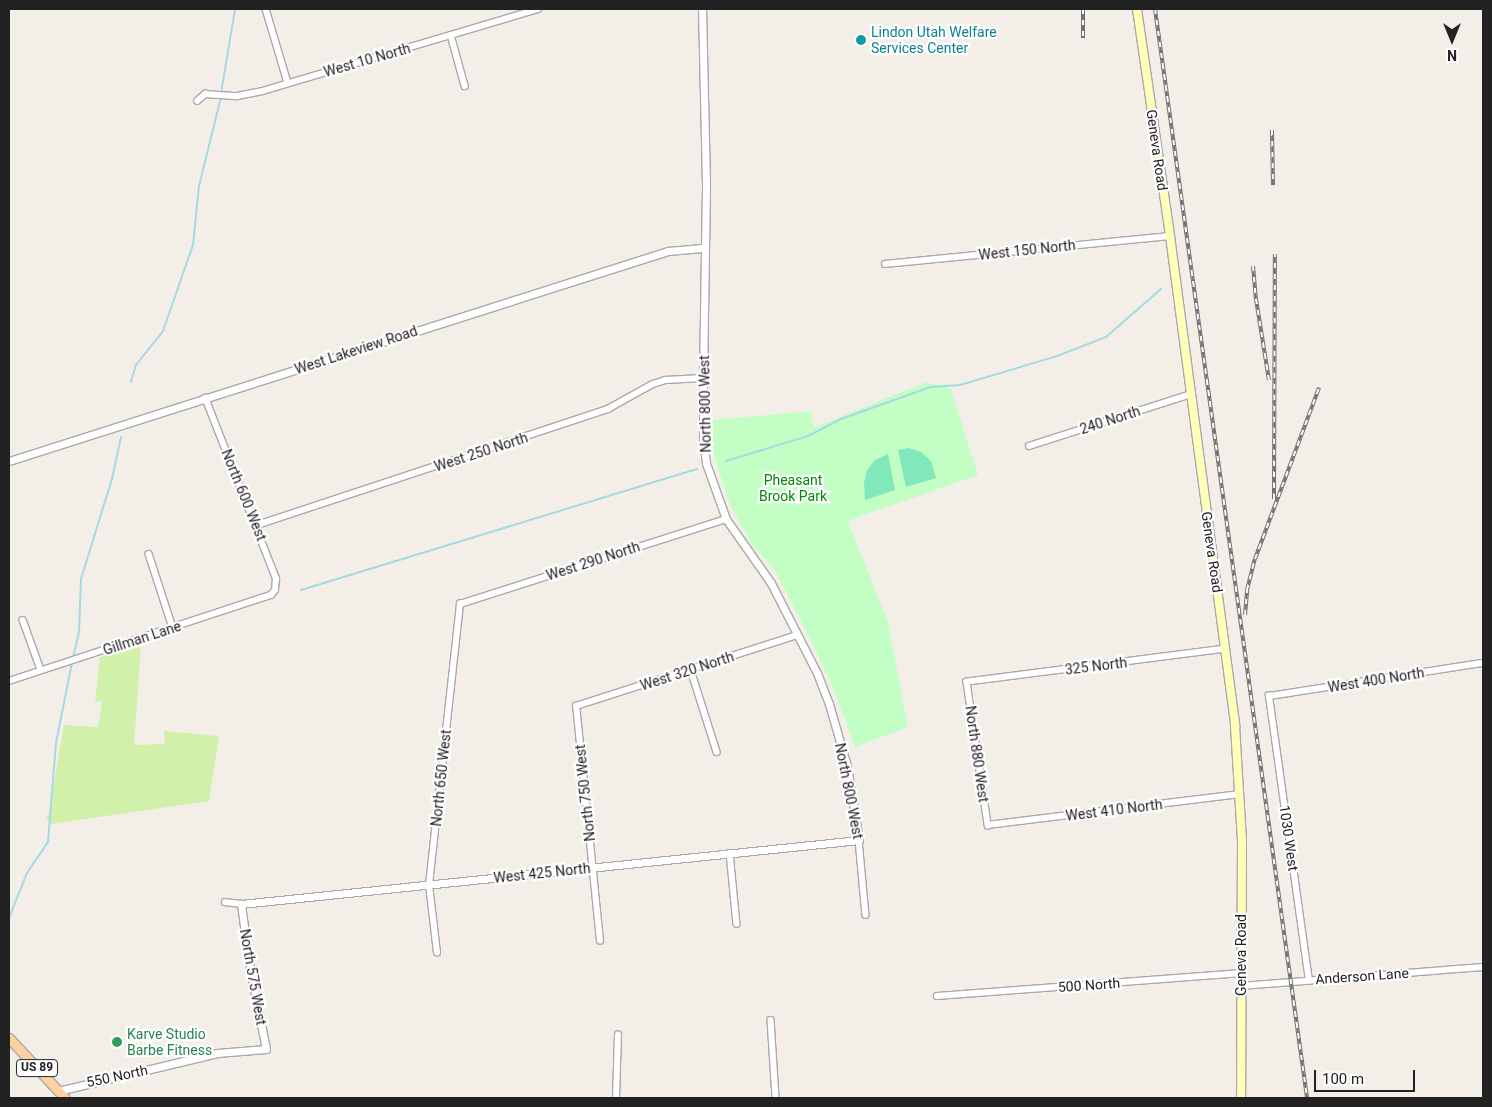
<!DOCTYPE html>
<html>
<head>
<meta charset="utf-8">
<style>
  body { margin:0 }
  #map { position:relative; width:1492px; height:1107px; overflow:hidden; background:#f3efe8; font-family:Roboto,sans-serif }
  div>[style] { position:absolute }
  .grass>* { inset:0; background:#d1f0aa }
  .park>* { inset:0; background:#c3ffc5 }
  .pitch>* { inset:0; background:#80e8ba }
  .stream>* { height:2px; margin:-1px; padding:0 1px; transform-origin:1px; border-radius:1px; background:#a5d9e4 }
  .roads { filter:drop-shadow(1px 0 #a9a9a9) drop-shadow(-1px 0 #a9a9a9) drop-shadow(0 1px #a9a9a9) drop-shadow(0 -1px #a9a9a9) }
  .minor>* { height:5.5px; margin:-2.75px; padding:0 2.75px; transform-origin:2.75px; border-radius:2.75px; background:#fff }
  .tertiary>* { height:7px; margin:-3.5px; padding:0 3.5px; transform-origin:3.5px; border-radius:3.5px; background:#fff }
  .secondary>* { height:8px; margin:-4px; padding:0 4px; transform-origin:4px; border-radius:4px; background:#ffffba }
  .primary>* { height:9px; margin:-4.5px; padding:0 4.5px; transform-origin:4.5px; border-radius:4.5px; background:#ffd1a1 }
  .rail>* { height:4px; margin-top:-2px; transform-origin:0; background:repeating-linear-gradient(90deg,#fff 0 5.5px,#707070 0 11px); box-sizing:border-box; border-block:1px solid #707070 }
  .dots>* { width:14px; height:14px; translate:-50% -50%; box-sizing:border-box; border:2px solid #fff; border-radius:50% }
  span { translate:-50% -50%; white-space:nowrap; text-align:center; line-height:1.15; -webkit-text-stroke:4.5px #fff; paint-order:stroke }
  .shield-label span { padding:1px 4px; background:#fff; border:1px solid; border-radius:4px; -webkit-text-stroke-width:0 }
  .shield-label { font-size:12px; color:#222; font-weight:700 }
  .culture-label { font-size:14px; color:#0d838f }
  .left { translate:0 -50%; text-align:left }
  .street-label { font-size:14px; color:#222 }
  .park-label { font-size:14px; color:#028906 }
  .leisure-label { font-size:14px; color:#27864d }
  .frame { position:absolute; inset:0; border:10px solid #222; pointer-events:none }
  .north { position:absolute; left:1427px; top:15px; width:50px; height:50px; -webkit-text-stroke:4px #fff; paint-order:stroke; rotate:180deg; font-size:14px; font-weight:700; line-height:20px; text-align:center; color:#222 }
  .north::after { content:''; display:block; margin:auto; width:18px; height:22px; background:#222; clip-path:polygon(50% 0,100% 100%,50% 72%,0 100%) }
  .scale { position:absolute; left:1314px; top:1070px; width:101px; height:22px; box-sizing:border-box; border:2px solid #222; border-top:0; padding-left:6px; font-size:15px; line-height:18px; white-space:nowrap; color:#222; -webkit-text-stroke:4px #fff; paint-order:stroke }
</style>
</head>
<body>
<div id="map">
  <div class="grass">
    <div style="clip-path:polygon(141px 647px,134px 745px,165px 744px,164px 731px,219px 736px,209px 801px,51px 824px,45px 817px,48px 816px,49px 811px,64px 725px,98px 727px,102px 702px,95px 701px,100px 657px)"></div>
  </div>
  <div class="park">
    <div style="clip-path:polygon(926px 382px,951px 389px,978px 475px,848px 521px,888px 622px,908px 727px,855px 747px,832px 685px,810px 639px,776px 572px,751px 544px,729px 502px,713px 452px,712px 420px,812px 411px,813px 428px)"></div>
  </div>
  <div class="pitch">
    <div style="clip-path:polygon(909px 448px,921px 452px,931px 461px,936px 478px,906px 487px,898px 450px)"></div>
    <div style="clip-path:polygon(888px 454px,895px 490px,865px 500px,864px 483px,867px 470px,875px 460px)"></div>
  </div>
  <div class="stream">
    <div style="left:221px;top:93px;width:85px;rotate:-80.5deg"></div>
    <div style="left:131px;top:382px;width:18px;rotate:-74deg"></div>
    <div style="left:136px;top:365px;width:43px;rotate:-51.5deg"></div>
    <div style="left:163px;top:331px;width:91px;rotate:-70.8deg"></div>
    <div style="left:193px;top:245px;width:59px;rotate:-84.2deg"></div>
    <div style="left:199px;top:186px;width:92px;rotate:-76.1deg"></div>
    <div style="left:726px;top:461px;width:86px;rotate:-17deg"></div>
    <div style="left:808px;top:436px;width:37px;rotate:-27deg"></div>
    <div style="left:841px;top:419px;width:96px;rotate:-19.6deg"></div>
    <div style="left:931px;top:387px;width:29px;rotate:-4deg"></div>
    <div style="left:960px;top:385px;width:101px;rotate:-16.6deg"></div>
    <div style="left:1057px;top:356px;width:53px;rotate:-21.2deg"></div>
    <div style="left:1106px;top:337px;width:73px;rotate:-41.1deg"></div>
    <div style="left:301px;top:590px;width:414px;rotate:-17deg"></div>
    <div style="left:73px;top:658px;width:28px;rotate:-77deg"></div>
    <div style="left:79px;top:631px;width:52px;rotate:-87.8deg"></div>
    <div style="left:81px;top:579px;width:105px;rotate:-72.8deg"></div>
    <div style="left:112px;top:479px;width:43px;rotate:-77.9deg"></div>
    <div style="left:9px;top:918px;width:48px;rotate:-68.2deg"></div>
    <div style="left:27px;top:873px;width:37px;rotate:-56deg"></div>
    <div style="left:48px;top:842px;width:99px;rotate:-85.4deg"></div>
    <div style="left:56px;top:743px;width:83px;rotate:-78.8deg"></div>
  </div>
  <div class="roads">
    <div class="minor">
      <div style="left:266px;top:9px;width:77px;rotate:73.4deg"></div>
      <div style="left:451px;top:35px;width:53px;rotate:74.6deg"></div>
      <div style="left:197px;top:101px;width:11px;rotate:-41deg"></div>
      <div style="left:205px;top:94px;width:32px;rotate:4deg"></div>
      <div style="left:237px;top:96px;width:26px;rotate:-11deg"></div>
      <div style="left:263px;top:91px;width:287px;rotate:-16.6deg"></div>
      <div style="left:885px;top:264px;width:286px;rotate:-5.6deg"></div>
      <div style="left:1029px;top:446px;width:170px;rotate:-17.8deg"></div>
      <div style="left:257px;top:525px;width:370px;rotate:-18.3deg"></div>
      <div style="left:608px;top:409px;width:51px;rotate:-29.1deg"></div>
      <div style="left:653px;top:384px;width:13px;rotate:-18deg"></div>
      <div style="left:665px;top:380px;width:38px;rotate:-3deg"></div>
      <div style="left:149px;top:554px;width:78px;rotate:72deg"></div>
      <div style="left:23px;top:620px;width:53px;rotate:70.2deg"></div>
      <div style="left:1225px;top:649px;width:260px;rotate:172.7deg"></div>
      <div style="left:967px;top:682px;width:145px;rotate:81.6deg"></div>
      <div style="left:988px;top:825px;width:253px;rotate:-7deg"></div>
      <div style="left:691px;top:670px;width:86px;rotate:72.4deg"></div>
      <div style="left:9px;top:681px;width:276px;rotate:-18.2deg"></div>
      <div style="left:271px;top:595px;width:6px;rotate:-51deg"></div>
      <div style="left:275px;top:590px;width:11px;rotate:-85deg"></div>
      <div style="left:276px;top:579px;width:194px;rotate:-111.4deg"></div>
      <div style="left:859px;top:840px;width:75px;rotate:84.7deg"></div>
      <div style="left:730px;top:853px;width:71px;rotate:84.4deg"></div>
      <div style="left:225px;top:902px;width:16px;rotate:7deg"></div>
      <div style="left:600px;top:941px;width:236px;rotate:-95.8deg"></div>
      <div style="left:576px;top:706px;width:232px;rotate:-17.8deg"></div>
      <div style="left:437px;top:953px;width:68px;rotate:-96.7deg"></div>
      <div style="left:429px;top:885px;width:283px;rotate:-83.7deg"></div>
      <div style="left:460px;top:604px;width:279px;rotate:-17.7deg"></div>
      <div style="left:1309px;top:981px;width:288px;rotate:-98deg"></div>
      <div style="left:1269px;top:696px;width:217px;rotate:-8.8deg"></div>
      <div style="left:1241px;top:986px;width:243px;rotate:-4.5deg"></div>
      <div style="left:937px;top:996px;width:306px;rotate:-4.3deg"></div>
      <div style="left:771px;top:1020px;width:78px;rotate:86.3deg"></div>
      <div style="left:616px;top:1098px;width:63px;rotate:-88.2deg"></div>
    </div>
    <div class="tertiary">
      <div style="left:9px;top:461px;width:692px;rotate:-17.68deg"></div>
      <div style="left:668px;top:251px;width:37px;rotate:-5deg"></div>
      <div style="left:58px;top:1091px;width:163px;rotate:-13.4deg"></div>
      <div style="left:217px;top:1053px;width:49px;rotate:-4.7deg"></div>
      <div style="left:266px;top:1049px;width:82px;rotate:-101.3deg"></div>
      <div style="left:250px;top:969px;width:66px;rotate:-97.9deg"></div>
      <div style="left:241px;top:904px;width:621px;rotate:-5.91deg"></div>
      <div style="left:859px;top:840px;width:75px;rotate:-99.2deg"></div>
      <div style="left:847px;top:766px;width:65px;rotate:-106.2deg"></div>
      <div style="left:829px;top:704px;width:33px;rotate:-111deg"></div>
      <div style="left:817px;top:673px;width:101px;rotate:-117.1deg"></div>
      <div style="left:771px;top:583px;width:78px;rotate:-125.1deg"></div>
      <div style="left:726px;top:519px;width:59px;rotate:-109.7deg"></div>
      <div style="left:706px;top:463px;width:24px;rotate:-97deg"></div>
      <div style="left:703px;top:439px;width:61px;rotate:-90deg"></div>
      <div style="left:703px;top:378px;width:194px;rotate:-89.1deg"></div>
      <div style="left:706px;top:184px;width:175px;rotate:-91.3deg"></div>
    </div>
    <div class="secondary">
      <div style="left:1137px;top:9px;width:229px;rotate:81.7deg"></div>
      <div style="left:1170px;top:236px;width:494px;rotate:82.4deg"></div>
      <div style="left:1235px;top:726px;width:114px;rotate:86.5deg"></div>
      <div style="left:1242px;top:840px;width:258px;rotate:90.2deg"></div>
    </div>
    <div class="primary">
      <div style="left:9px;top:1038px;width:82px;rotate:47deg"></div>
    </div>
  </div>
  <div class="rail">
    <div style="left:1083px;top:9px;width:29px;rotate:90deg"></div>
    <div style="left:1155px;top:9px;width:1100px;rotate:82.05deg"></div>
    <div style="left:1272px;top:130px;width:55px;rotate:89deg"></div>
    <div style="left:1253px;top:266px;width:33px;rotate:85deg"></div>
    <div style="left:1256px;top:299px;width:82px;rotate:80.9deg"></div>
    <div style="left:1274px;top:499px;width:245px;rotate:-89.8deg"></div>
    <div style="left:1245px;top:615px;width:25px;rotate:-85deg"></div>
    <div style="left:1247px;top:590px;width:32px;rotate:-76deg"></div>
    <div style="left:1255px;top:559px;width:183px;rotate:-69.5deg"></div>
  </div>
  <div class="dots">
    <div style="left:861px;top:40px;background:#0f9aa8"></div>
    <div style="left:117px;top:1042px;background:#2e9e5b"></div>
  </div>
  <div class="shield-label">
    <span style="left:37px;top:1068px">US 89</span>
  </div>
  <div class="culture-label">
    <span class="left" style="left:871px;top:40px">Lindon Utah Welfare<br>Services Center</span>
  </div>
  <div class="street-label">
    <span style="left:367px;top:60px;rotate:-16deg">West 10 North</span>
    <span style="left:1157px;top:150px;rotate:82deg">Geneva Road</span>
    <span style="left:1027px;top:250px;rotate:-6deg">West 150 North</span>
    <span style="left:356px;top:350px;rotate:-18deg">West Lakeview Road</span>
    <span style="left:705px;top:404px;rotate:-91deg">North 800 West</span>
    <span style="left:1110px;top:420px;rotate:-18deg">240 North</span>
    <span style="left:481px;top:452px;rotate:-18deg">West 250 North</span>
    <span style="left:244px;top:495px;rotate:68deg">North 600 West</span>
    <span style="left:1212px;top:552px;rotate:82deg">Geneva Road</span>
    <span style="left:593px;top:561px;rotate:-18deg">West 290 North</span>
    <span style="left:142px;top:638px;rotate:-18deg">Gillman Lane</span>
    <span style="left:1096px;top:666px;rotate:-7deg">325 North</span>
    <span style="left:687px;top:671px;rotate:-18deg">West 320 North</span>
    <span style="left:1376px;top:680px;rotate:-9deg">West 400 North</span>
    <span style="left:977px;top:754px;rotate:82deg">North 880 West</span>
    <span style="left:441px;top:778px;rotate:-84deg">North 650 West</span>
    <span style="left:849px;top:791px;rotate:79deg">North 800 West</span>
    <span style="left:585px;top:793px;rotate:-96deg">North 750 West</span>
    <span style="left:1114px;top:810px;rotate:-7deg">West 410 North</span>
    <span style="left:1289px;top:838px;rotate:82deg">1030 West</span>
    <span style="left:542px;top:873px;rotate:-6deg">West 425 North</span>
    <span style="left:1241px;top:955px;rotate:-90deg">Geneva Road</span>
    <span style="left:1362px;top:976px;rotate:-4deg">Anderson Lane</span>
    <span style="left:253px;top:977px;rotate:80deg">North 575 West</span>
    <span style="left:1089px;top:985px;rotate:-4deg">500 North</span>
    <span style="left:117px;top:1076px;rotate:-12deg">550 North</span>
  </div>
  <div class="park-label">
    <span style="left:793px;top:488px">Pheasant<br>Brook Park</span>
  </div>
  <div class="leisure-label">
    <span class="left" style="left:127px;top:1042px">Karve Studio<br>Barbe Fitness</span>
  </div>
  <div class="frame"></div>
  <div class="north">N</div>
  <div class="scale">100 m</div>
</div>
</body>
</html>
